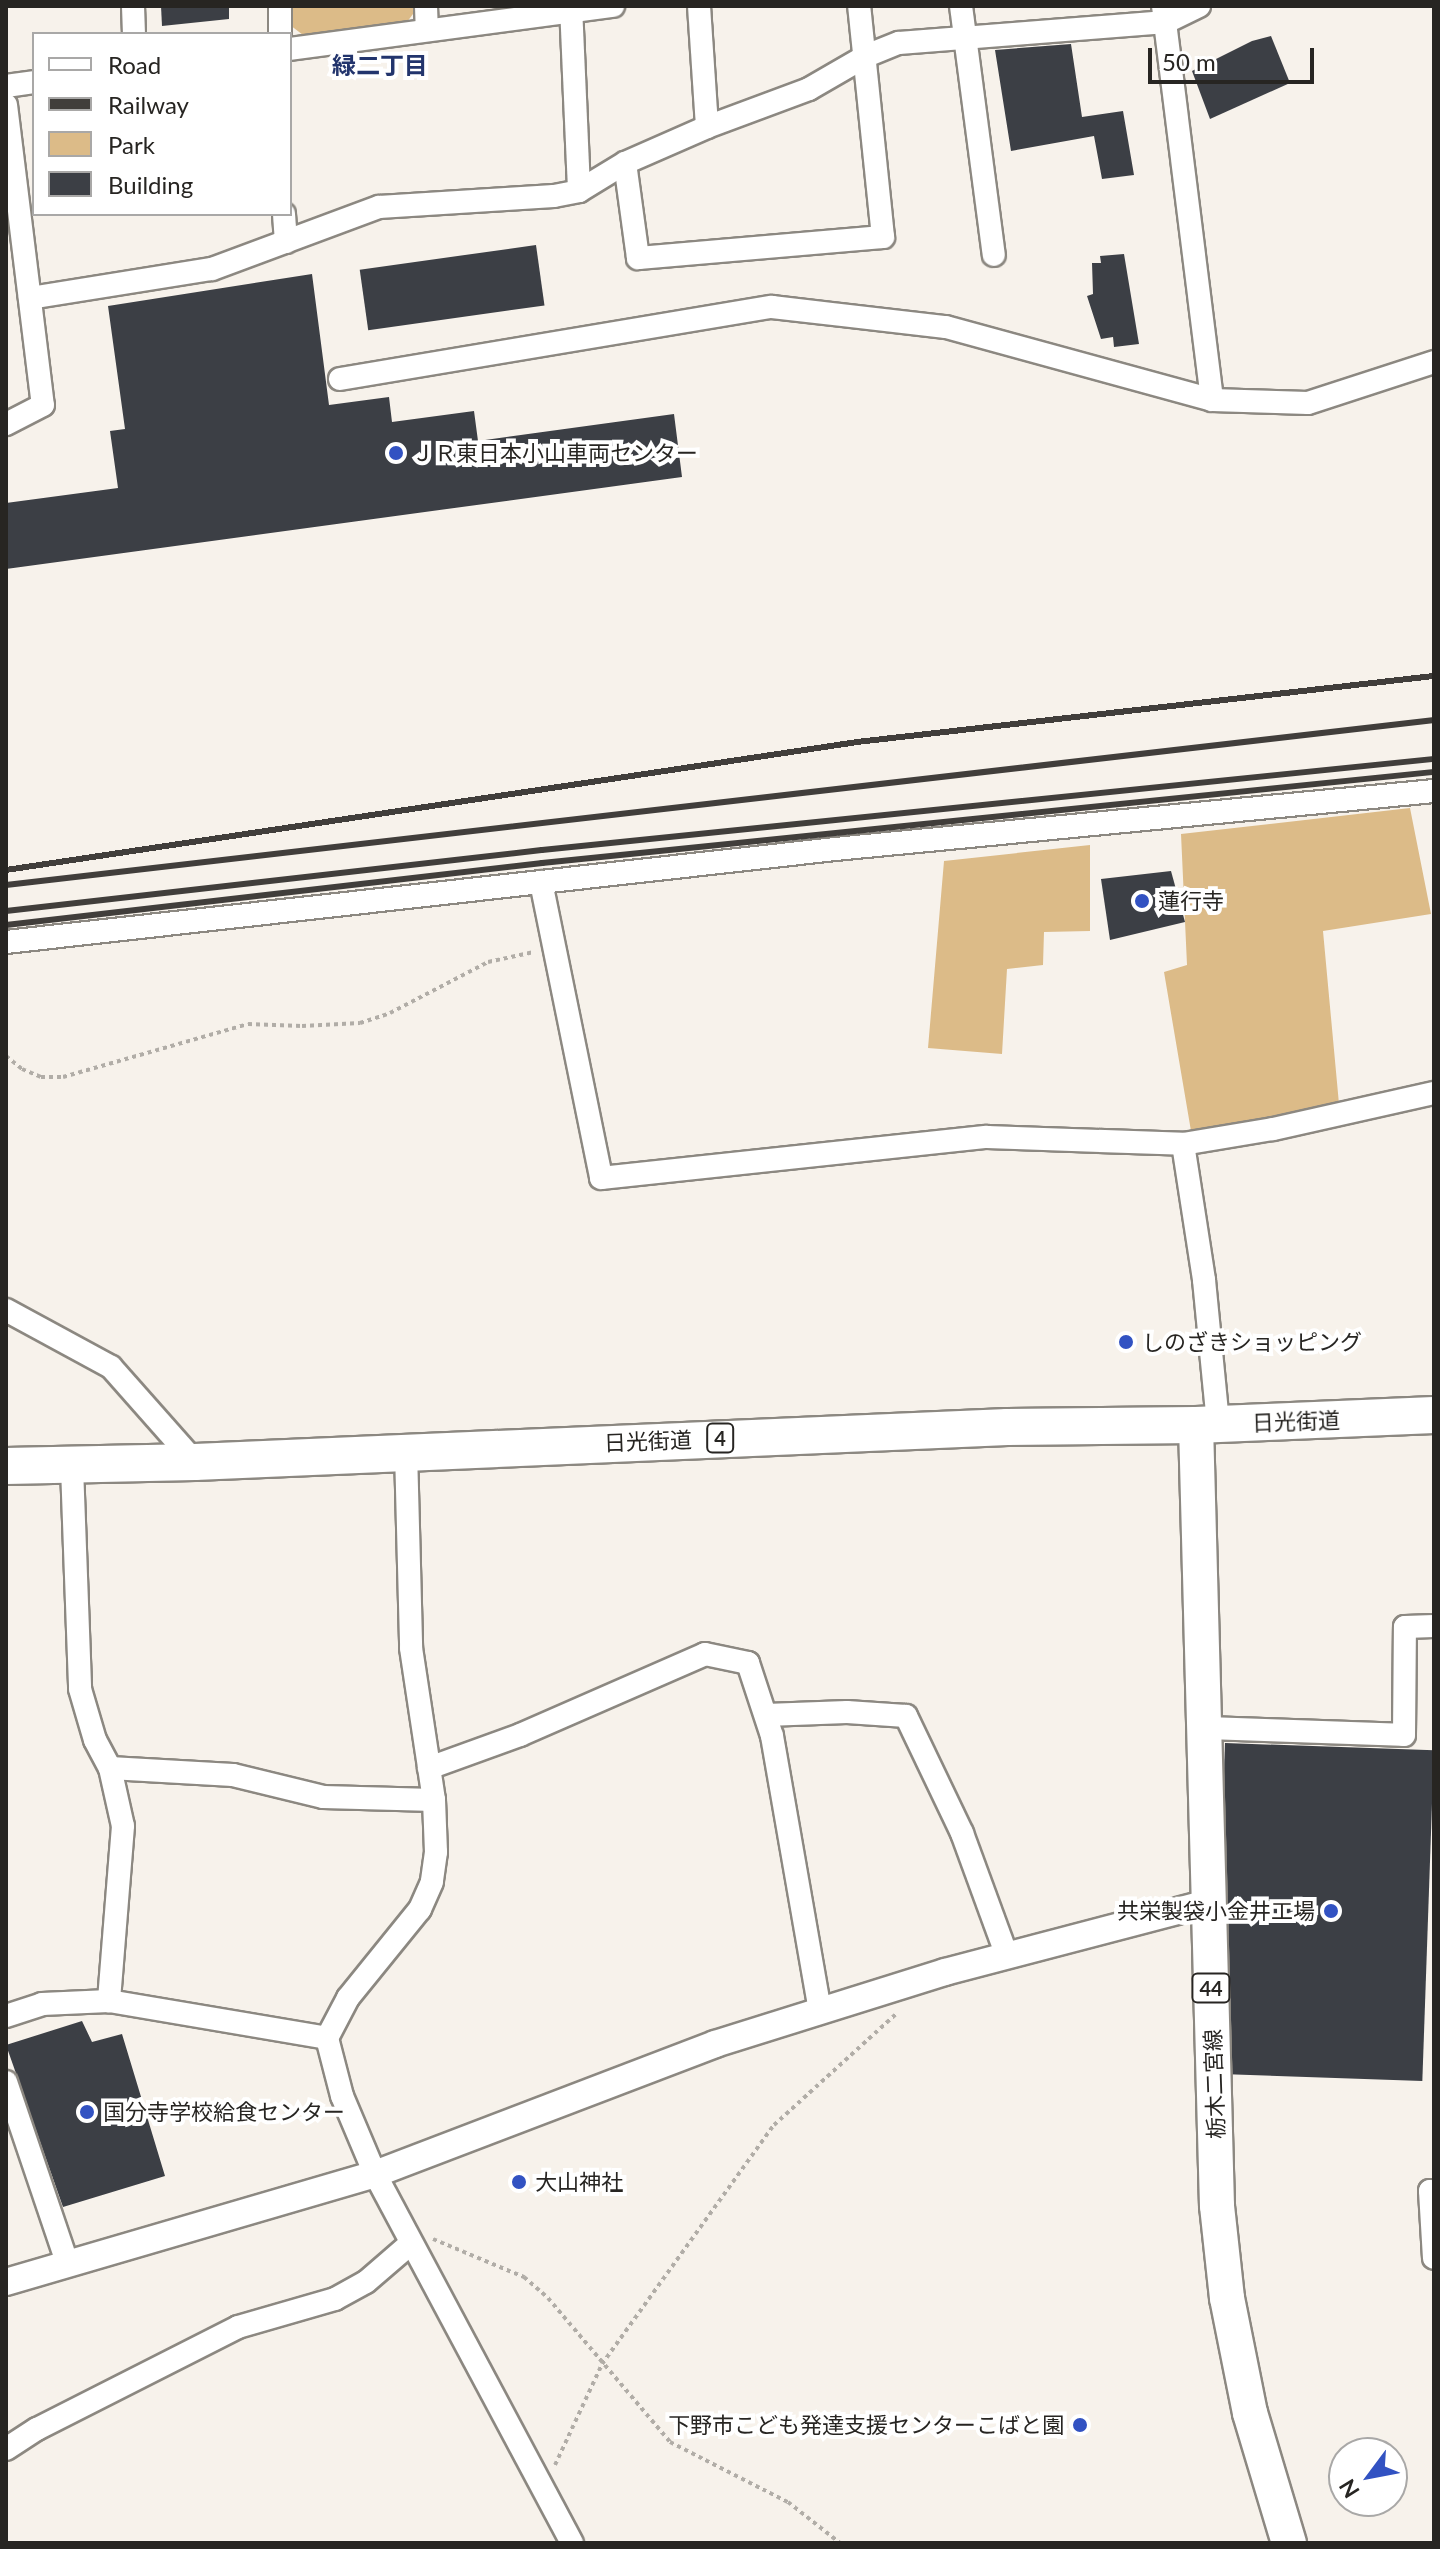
<!DOCTYPE html>
<html>
<head>
<meta charset="utf-8">
<style>
  body { margin:0 }
  #map { position:relative; width:1440px; height:2549px; overflow:hidden; background:#f7f2eb; font-family:Lato,"Noto Sans JP",sans-serif }
  div>[style] { position:absolute }
  .green>* { inset:0; background:#dcbb88 }
  .building>* { inset:0; background:#3c3f45; transform-origin:0 0 }
  .path>* { height:4px; margin-top:-2px; transform-origin:0; background:repeating-linear-gradient(90deg,#b1ada7 0 4px,transparent 0 8px) }
  .roads { filter:drop-shadow(2px 0 #8c8881) drop-shadow(-2px 0 #8c8881) drop-shadow(0 2px #8c8881) drop-shadow(0 -2px #8c8881) }
  .minor>* { height:22px; margin:-11px; padding:0 11px; transform-origin:11px; border-radius:11px; background:#fff }
  .tertiary>* { height:26px; margin:-13px; padding:0 13px; transform-origin:13px; border-radius:13px; background:#fff }
  .primary>* { height:34px; margin:-17px; padding:0 17px; transform-origin:17px; border-radius:17px; background:#fff }
  .trunk>* { height:36px; margin:-18px; padding:0 18px; transform-origin:18px; border-radius:18px; background:#fff }
  .rail>* { height:6px; margin:-3px; padding:0 3px; transform-origin:3px; border-radius:3px; background:#413e3b }
  .dots>* { width:22px; height:22px; translate:-50% -50%; box-sizing:border-box; border:4px solid #fff; border-radius:50% }
  span { translate:-50% -50%; white-space:nowrap; text-align:center; line-height:1.15; -webkit-text-stroke:8px #fff; paint-order:stroke }
  .shield-label span { padding:2px 6px; background:#fff; border:2px solid; border-radius:6px; -webkit-text-stroke-width:0 }
  .shield-label { font-size:20px; color:#272522; font-weight:700 }
  .poi-label { font-size:22px; color:#272522 }
  .left { translate:0 -50%; text-align:left }
  .right { translate:-100% -50%; text-align:right }
  .street-label { font-size:22px; color:#272522 }
  .neighbourhood-label { font-size:24px; color:#22346c; font-weight:700 }
  .frame { position:absolute; inset:0; border:8px solid #272522; pointer-events:none }
  .legend { position:absolute; left:32px; top:32px; width:260px; height:184px; box-sizing:border-box; background:#fff; border:2px solid #a9a8a7; margin:0; padding:10px 14px; list-style:none; font-size:24px; color:#272522 }
  .legend li { display:flex; align-items:center; gap:16px; height:40px }
  .legend b { width:40px; border:2px solid #a9a8a7 }
  .north { position:absolute; left:1328px; top:2437px; width:80px; height:80px; box-sizing:border-box; background:#fff; border:2px solid #a9a8a7; border-radius:50%; rotate:238deg; font-size:22px; font-weight:700; line-height:32px; text-align:center; color:#272522 }
  .north::after { content:''; display:block; margin:auto; width:28px; height:36px; background:#3252c2; clip-path:polygon(50% 0,100% 100%,50% 72%,0 100%) }
  .scale { position:absolute; left:1148px; top:48px; width:166px; height:36px; box-sizing:border-box; border:4px solid #272522; border-top:0; padding-left:10px; font-size:24px; line-height:28px; white-space:nowrap; color:#272522; -webkit-text-stroke:6px #fff; paint-order:stroke }
</style>
</head>
<body>
<div id="map">
  <div class="green">
    <div style="clip-path:polygon(289px 6px,416px 6px,416px 10px,407px 22px,303px 35px,290px 25px)"></div>
    <div style="clip-path:polygon(1410px 808px,1431px 914px,1323px 931px,1339px 1104px,1191px 1131px,1164px 972px,1187px 965px,1181px 834px)"></div>
    <div style="clip-path:polygon(1090px 845px,1090px 931px,1044px 932px,1043px 965px,1007px 969px,1002px 1054px,928px 1048px,944px 861px)"></div>
  </div>
  <div class="building">
    <div style="clip-path:polygon(161px 6px,229px 6px,229px 19px,162px 26px)"></div>
    <div style="clip-path:polygon(1271px 36px,1290px 83px,1210px 119px,1192px 71px,1252px 41px)"></div>
    <div style="clip-path:polygon(1071px 44px,1082px 117px,1123px 111px,1134px 175px,1102px 179px,1094px 136px,1011px 151px,995px 50px)"></div>
    <div style="left:536px;top:245px;width:61px;height:178px;rotate:82deg"></div>
    <div style="clip-path:polygon(1124px 254px,1139px 344px,1114px 347px,1113px 337px,1101px 339px,1087px 296px,1093px 294px,1092px 263px,1101px 263px,1100px 256px)"></div>
    <div style="clip-path:polygon(312px 274px,329px 405px,389px 397px,392px 422px,474px 411px,478px 441px,674px 414px,682px 477px,6px 569px,6px 503px,118px 488px,110px 431px,125px 429px,108px 306px)"></div>
    <div style="clip-path:polygon(1171px 871px,1185px 922px,1110px 940px,1101px 879px)"></div>
    <div style="left:1225px;top:1743px;width:209px;height:331px;rotate:2deg"></div>
    <div style="clip-path:polygon(82px 2021px,92px 2042px,122px 2034px,165px 2176px,63px 2207px,6px 2045px)"></div>
  </div>
  <div class="path">
    <div style="left:6px;top:1056px;width:21px;rotate:39deg"></div>
    <div style="left:22px;top:1069px;width:21px;rotate:23deg"></div>
    <div style="left:41px;top:1077px;width:22px"></div>
    <div style="left:63px;top:1077px;width:192px;rotate:-16deg"></div>
    <div style="left:248px;top:1024px;width:54px;rotate:2.1deg"></div>
    <div style="left:302px;top:1026px;width:58px;rotate:-3deg"></div>
    <div style="left:360px;top:1023px;width:32px;rotate:-18deg"></div>
    <div style="left:390px;top:1013px;width:110px;rotate:-27.5deg"></div>
    <div style="left:488px;top:962px;width:47px;rotate:-12.3deg"></div>
    <div style="left:433px;top:2239px;width:99px;rotate:22.7deg"></div>
    <div style="left:524px;top:2277px;width:32px;rotate:41deg"></div>
    <div style="left:548px;top:2298px;width:189px;rotate:49.7deg"></div>
    <div style="left:670px;top:2442px;width:132px;rotate:27deg"></div>
    <div style="left:788px;top:2502px;width:66px;rotate:38.3deg"></div>
    <div style="left:555px;top:2465px;width:111px;rotate:-65deg"></div>
    <div style="left:602px;top:2364px;width:294px;rotate:-54.3deg"></div>
    <div style="left:774px;top:2125px;width:165px;rotate:-42.3deg"></div>
  </div>
  <div class="roads">
    <div class="minor">
      <div style="left:133px;top:6px;width:28px;rotate:88deg"></div>
      <div style="left:280px;top:6px;width:28px;rotate:90deg"></div>
      <div style="left:426px;top:6px;width:24px;rotate:88deg"></div>
      <div style="left:571px;top:6px;width:185px;rotate:87.5deg"></div>
      <div style="left:699px;top:6px;width:121px;rotate:86.2deg"></div>
      <div style="left:961px;top:6px;width:251px;rotate:82.5deg"></div>
      <div style="left:1163px;top:6px;width:397px;rotate:82.9deg"></div>
      <div style="left:290px;top:49px;width:326px;rotate:-7.6deg"></div>
      <div style="left:6px;top:86px;width:28px;rotate:-8deg"></div>
      <div style="left:6px;top:105px;width:302px;rotate:83deg"></div>
      <div style="left:43px;top:405px;width:42px;rotate:152.8deg"></div>
      <div style="left:625px;top:163px;width:96px;rotate:82.2deg"></div>
      <div style="left:638px;top:258px;width:246px;rotate:-4.9deg"></div>
      <div style="left:883px;top:237px;width:232px;rotate:-95.9deg"></div>
      <div style="left:284px;top:214px;width:28px;rotate:86deg"></div>
      <div style="left:30px;top:298px;width:184px;rotate:-9.1deg"></div>
      <div style="left:212px;top:269px;width:178px;rotate:-20.4deg"></div>
      <div style="left:379px;top:207px;width:175px;rotate:-3.6deg"></div>
      <div style="left:554px;top:196px;width:25px;rotate:-11deg"></div>
      <div style="left:579px;top:191px;width:54px;rotate:-31.3deg"></div>
      <div style="left:625px;top:163px;width:90px;rotate:-23.7deg"></div>
      <div style="left:707px;top:127px;width:109px;rotate:-20.4deg"></div>
      <div style="left:809px;top:89px;width:66px;rotate:-30.1deg"></div>
      <div style="left:866px;top:56px;width:35px;rotate:-22deg"></div>
      <div style="left:899px;top:43px;width:268px;rotate:-4.5deg"></div>
      <div style="left:1166px;top:22px;width:37px;rotate:-26deg"></div>
      <div style="left:340px;top:379px;width:438px;rotate:-9.5deg"></div>
      <div style="left:772px;top:307px;width:175px;rotate:6.6deg"></div>
      <div style="left:946px;top:327px;width:276px;rotate:15.3deg"></div>
      <div style="left:1212px;top:400px;width:96px;rotate:1.8deg"></div>
      <div style="left:1308px;top:403px;width:133px;rotate:-18deg"></div>
      <div style="left:541px;top:882px;width:302px;rotate:78.5deg"></div>
      <div style="left:601px;top:1178px;width:388px;rotate:-6.1deg"></div>
      <div style="left:987px;top:1137px;width:196px;rotate:2deg"></div>
      <div style="left:1183px;top:1144px;width:91px;rotate:-9.5deg"></div>
      <div style="left:1273px;top:1129px;width:165px;rotate:-12.6deg"></div>
      <div style="left:6px;top:942px;width:834px;rotate:-6.4deg"></div>
      <div style="left:835px;top:849px;width:602px;rotate:-5.53deg"></div>
      <div style="left:1183px;top:1144px;width:138px;rotate:81.2deg"></div>
      <div style="left:1204px;top:1280px;width:145px;rotate:84.4deg"></div>
      <div style="left:6px;top:1310px;width:119px;rotate:28.5deg"></div>
      <div style="left:111px;top:1367px;width:127px;rotate:48.5deg"></div>
      <div style="left:406px;top:1451px;width:197px;rotate:88.5deg"></div>
      <div style="left:411px;top:1648px;width:154px;rotate:81.4deg"></div>
      <div style="left:434px;top:1800px;width:52px;rotate:87.8deg"></div>
      <div style="left:436px;top:1852px;width:30px;rotate:98deg"></div>
      <div style="left:432px;top:1882px;width:30px;rotate:114deg"></div>
      <div style="left:420px;top:1909px;width:114px;rotate:129deg"></div>
      <div style="left:348px;top:1998px;width:45px;rotate:117.7deg"></div>
      <div style="left:327px;top:2038px;width:60px;rotate:75.5deg"></div>
      <div style="left:342px;top:2096px;width:85px;rotate:67.1deg"></div>
      <div style="left:375px;top:2174px;width:418px;rotate:61.9deg"></div>
      <div style="left:72px;top:1467px;width:222px;rotate:87.9deg"></div>
      <div style="left:80px;top:1689px;width:53px;rotate:73.6deg"></div>
      <div style="left:95px;top:1740px;width:32px;rotate:62deg"></div>
      <div style="left:110px;top:1768px;width:59px;rotate:77.4deg"></div>
      <div style="left:123px;top:1826px;width:176px;rotate:94.6deg"></div>
      <div style="left:109px;top:2001px;width:221px;rotate:9.6deg"></div>
      <div style="left:766px;top:1715px;width:81px;rotate:-2.1deg"></div>
      <div style="left:847px;top:1712px;width:59px;rotate:3.9deg"></div>
      <div style="left:906px;top:1716px;width:130px;rotate:64.4deg"></div>
      <div style="left:962px;top:1833px;width:131px;rotate:69.9deg"></div>
      <div style="left:1204px;top:1728px;width:200px;rotate:2deg"></div>
      <div style="left:1404px;top:1735px;width:108px;rotate:-89.5deg"></div>
      <div style="left:1405px;top:1627px;width:29px;rotate:-2deg"></div>
      <div style="left:110px;top:1768px;width:123px;rotate:3.3deg"></div>
      <div style="left:233px;top:1775px;width:93px;rotate:13.7deg"></div>
      <div style="left:323px;top:1797px;width:111px;rotate:1.5deg"></div>
      <div style="left:429px;top:1768px;width:97px;rotate:-19.9deg"></div>
      <div style="left:520px;top:1735px;width:202px;rotate:-23.6deg"></div>
      <div style="left:705px;top:1654px;width:44px;rotate:11.8deg"></div>
      <div style="left:748px;top:1663px;width:77px;rotate:71.8deg"></div>
      <div style="left:772px;top:1736px;width:279px;rotate:80.1deg"></div>
      <div style="left:6px;top:2016px;width:38px;rotate:-18deg"></div>
      <div style="left:42px;top:2004px;width:67px;rotate:-2.6deg"></div>
      <div style="left:6px;top:2082px;width:193px;rotate:71.3deg"></div>
      <div style="left:1434px;top:2192px;width:4px;rotate:-166deg"></div>
      <div style="left:1430px;top:2191px;width:67px;rotate:86.6deg"></div>
      <div style="left:6px;top:2449px;width:37px;rotate:-33deg"></div>
      <div style="left:37px;top:2429px;width:225px;rotate:-26.9deg"></div>
      <div style="left:238px;top:2327px;width:101px;rotate:-16.1deg"></div>
      <div style="left:335px;top:2299px;width:35px;rotate:-29deg"></div>
      <div style="left:366px;top:2282px;width:58px;rotate:-40.8deg"></div>
    </div>
    <div class="tertiary">
      <div style="left:6px;top:2282px;width:384px;rotate:-16.3deg"></div>
      <div style="left:375px;top:2174px;width:364px;rotate:-20.9deg"></div>
      <div style="left:715px;top:2044px;width:241px;rotate:-17.4deg"></div>
      <div style="left:945px;top:1972px;width:272px;rotate:-14.7deg"></div>
    </div>
    <div class="primary">
      <div style="left:1196px;top:1425px;width:781px;rotate:88.46deg"></div>
      <div style="left:1217px;top:2206px;width:93px;rotate:83.8deg"></div>
      <div style="left:1227px;top:2298px;width:117px;rotate:78.7deg"></div>
      <div style="left:1250px;top:2413px;width:136px;rotate:73.3deg"></div>
    </div>
    <div class="trunk">
      <div style="left:6px;top:1466px;width:189px;rotate:-1.2deg"></div>
      <div style="left:195px;top:1462px;width:813px;rotate:-2.47deg"></div>
      <div style="left:1007px;top:1427px;width:189px;rotate:-0.6deg"></div>
      <div style="left:1196px;top:1425px;width:238px;rotate:-2.4deg"></div>
    </div>
  </div>
  <div class="rail">
    <div style="left:6px;top:870px;width:861px;rotate:-8.55deg"></div>
    <div style="left:857px;top:742px;width:581px;rotate:-6.53deg"></div>
    <div style="left:6px;top:885px;width:1438px;rotate:-6.59deg"></div>
    <div style="left:6px;top:911px;width:539px;rotate:-6.49deg"></div>
    <div style="left:542px;top:850px;width:897px;rotate:-5.83deg"></div>
    <div style="left:6px;top:925px;width:540px;rotate:-6.6deg"></div>
    <div style="left:542px;top:863px;width:897px;rotate:-5.83deg"></div>
  </div>
  <div class="dots">
    <div style="left:396px;top:453px;background:#3252c2"></div>
    <div style="left:1142px;top:901px;background:#3252c2"></div>
    <div style="left:1126px;top:1342px;background:#3252c2"></div>
    <div style="left:1331px;top:1911px;background:#3252c2"></div>
    <div style="left:87px;top:2112px;background:#3252c2"></div>
    <div style="left:519px;top:2182px;background:#3252c2"></div>
    <div style="left:1080px;top:2425px;background:#3252c2"></div>
  </div>
  <div class="shield-label">
    <span style="left:720px;top:1438px">4</span>
    <span style="left:1211px;top:1988px">44</span>
  </div>
  <div class="poi-label">
    <span class="left" style="left:412px;top:453px">ＪＲ東日本小山車両センター</span>
    <span class="left" style="left:1158px;top:901px">蓮行寺</span>
    <span class="left" style="left:1142px;top:1342px">しのざきショッピング</span>
    <span class="right" style="left:1315px;top:1911px">共栄製袋小金井工場</span>
    <span class="left" style="left:103px;top:2112px">国分寺学校給食センター</span>
    <span class="left" style="left:535px;top:2182px">大山神社</span>
    <span class="right" style="left:1064px;top:2425px">下野市こども発達支援センターこばと園</span>
  </div>
  <div class="street-label">
    <span style="left:1296px;top:1421px;rotate:-2deg">日光街道</span>
    <span style="left:648px;top:1441px;rotate:-2deg">日光街道</span>
    <span style="left:1214px;top:2084px;rotate:-92deg">栃木二宮線</span>
  </div>
  <div class="neighbourhood-label">
    <span style="left:380px;top:65px">緑二丁目</span>
  </div>
  <div class="frame"></div>
  <ul class="legend">
  <li><b style="height:10px;background:#fff"></b>Road</li>
  <li><b style="height:10px;background:#413e3b"></b>Railway</li>
  <li><b style="height:22px;background:#dcbb88"></b>Park</li>
  <li><b style="height:22px;background:#3c3f45"></b>Building</li>
  </ul>
  <div class="north">N</div>
  <div class="scale">50 m</div>
</div>
</body>
</html>
